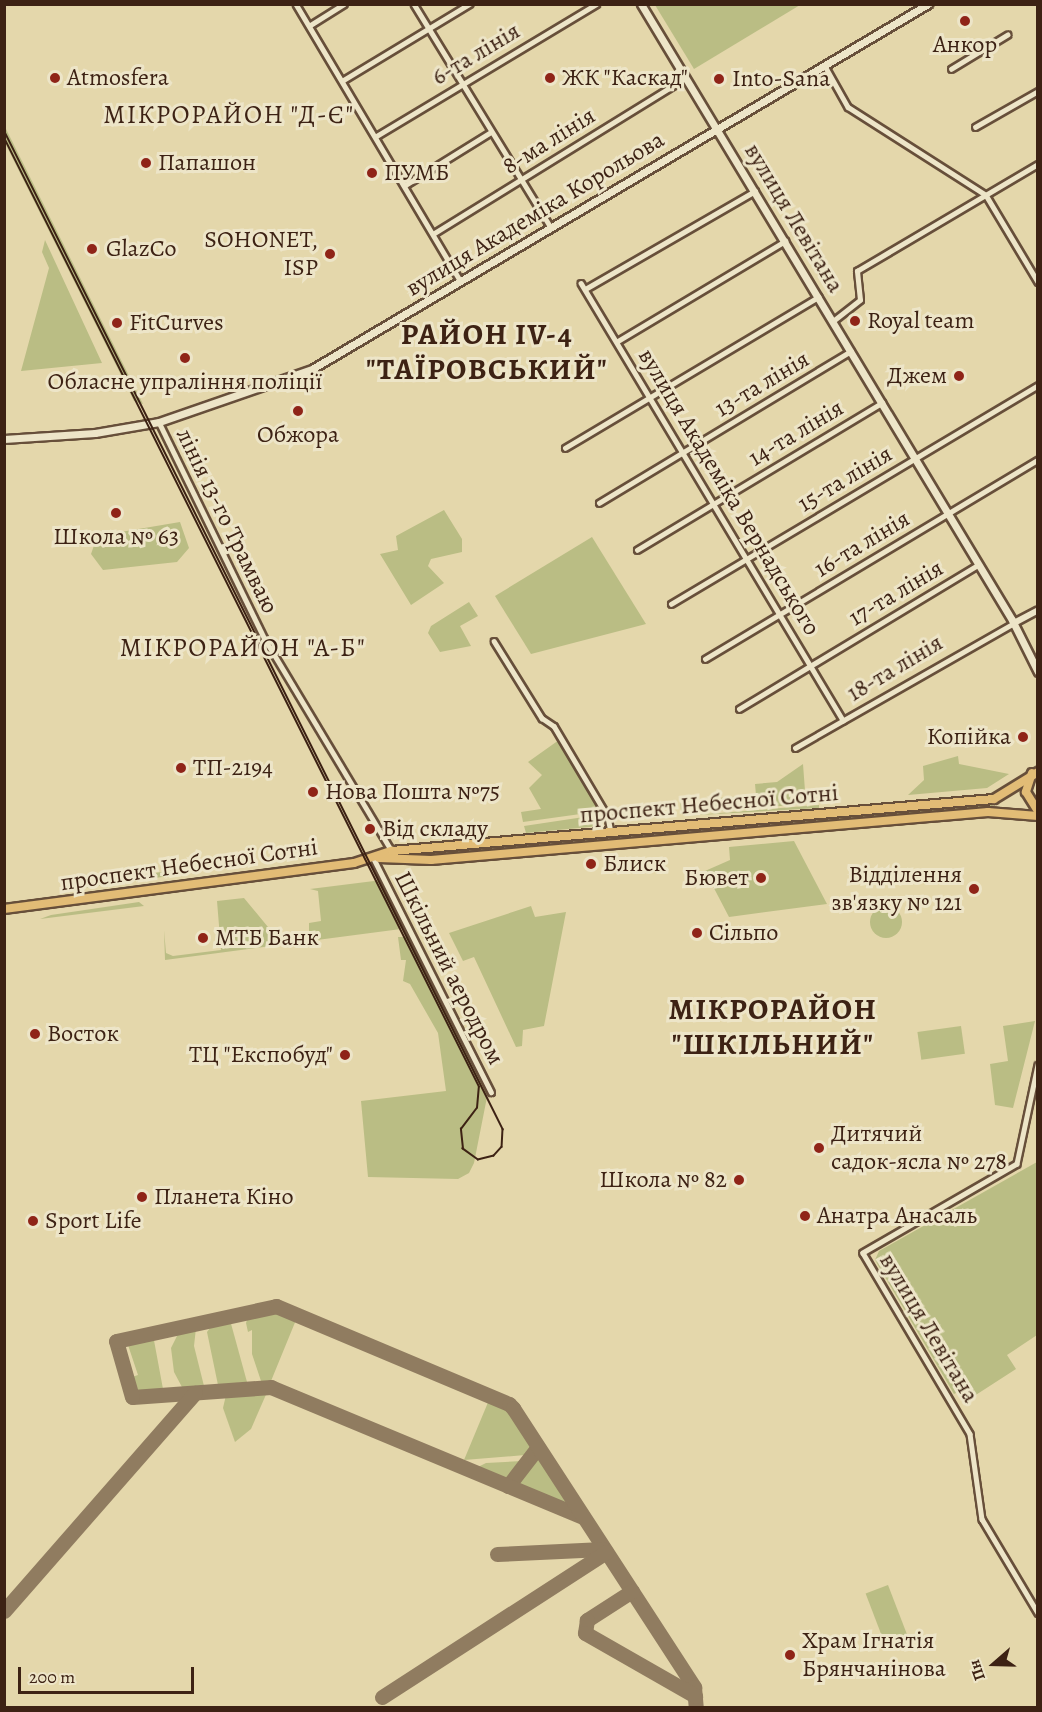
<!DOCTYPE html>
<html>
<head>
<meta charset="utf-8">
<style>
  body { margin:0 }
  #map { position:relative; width:1042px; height:1712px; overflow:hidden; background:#e4d7ab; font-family:Alegreya,serif }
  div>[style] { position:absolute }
  .green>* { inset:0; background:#babd84; transform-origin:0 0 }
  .round { border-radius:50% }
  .taxiway>* { height:15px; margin:-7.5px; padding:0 7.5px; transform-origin:7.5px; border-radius:7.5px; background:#907c60 }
  .roads { filter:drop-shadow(2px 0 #674f3a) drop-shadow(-2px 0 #674f3a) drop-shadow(0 2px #674f3a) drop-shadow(0 -2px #674f3a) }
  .minor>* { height:4.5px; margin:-2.25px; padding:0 2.25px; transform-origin:2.25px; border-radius:2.25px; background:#ede5c8 }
  .tertiary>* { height:6px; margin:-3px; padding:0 3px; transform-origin:3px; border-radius:3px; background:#ede5c8 }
  .secondary>* { height:7px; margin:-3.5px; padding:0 3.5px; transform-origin:3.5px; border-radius:3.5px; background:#ede5c8 }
  .primary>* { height:8px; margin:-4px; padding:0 4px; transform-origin:4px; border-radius:4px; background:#e2bc76 }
  .tram>* { height:1.5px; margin:-0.75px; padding:0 0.75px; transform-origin:0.75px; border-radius:0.75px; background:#3d2214 }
  .dots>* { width:16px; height:16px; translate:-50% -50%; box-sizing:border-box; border:3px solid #ede5c8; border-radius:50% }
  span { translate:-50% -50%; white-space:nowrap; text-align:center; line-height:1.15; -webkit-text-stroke:6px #ede5c8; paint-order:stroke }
  .poi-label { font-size:24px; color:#3d2214 }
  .left { translate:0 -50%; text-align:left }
  .right { translate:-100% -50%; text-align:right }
  .street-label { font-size:24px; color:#3d2214 }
  .neighbourhood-label { font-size:26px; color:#3d2214; letter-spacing:1.5px }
  .district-label { font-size:30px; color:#3d2214; font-weight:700; letter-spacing:1.5px }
  .frame { position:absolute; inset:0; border:6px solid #3d2214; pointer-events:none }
  .north { position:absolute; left:964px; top:1634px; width:60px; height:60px; -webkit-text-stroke:4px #ede5c8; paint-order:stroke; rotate:250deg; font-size:16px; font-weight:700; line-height:24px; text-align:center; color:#3d2214 }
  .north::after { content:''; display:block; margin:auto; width:21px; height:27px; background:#3d2214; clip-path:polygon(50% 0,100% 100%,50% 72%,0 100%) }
  .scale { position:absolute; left:18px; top:1667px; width:176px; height:27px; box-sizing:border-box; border:3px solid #3d2214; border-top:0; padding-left:8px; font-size:18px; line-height:21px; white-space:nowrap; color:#3d2214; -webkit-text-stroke:4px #ede5c8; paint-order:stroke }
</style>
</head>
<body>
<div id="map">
  <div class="green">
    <div style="clip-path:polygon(655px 5px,800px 5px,694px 69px)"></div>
    <div style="clip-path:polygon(4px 127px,5px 127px,143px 404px,134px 401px,5px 143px)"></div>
    <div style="clip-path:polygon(45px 240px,102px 363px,21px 371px,49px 268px,42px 252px)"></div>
    <div style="clip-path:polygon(444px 510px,462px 539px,462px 552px,431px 559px,428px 566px,444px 583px,411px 605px,380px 554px,398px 550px,396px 536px)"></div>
    <div style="clip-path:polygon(180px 522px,189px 548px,177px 562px,103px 570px,91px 554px,97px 537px,85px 538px)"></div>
    <div style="clip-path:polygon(592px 537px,646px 624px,531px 654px,495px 596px)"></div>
    <div style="clip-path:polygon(469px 602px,478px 616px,460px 626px,471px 646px,440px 652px,428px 633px,431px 626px)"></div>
    <div style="clip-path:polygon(559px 740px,602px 811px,523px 822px,521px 812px,541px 809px,529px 788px,542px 775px,528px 762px)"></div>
    <div style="clip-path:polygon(958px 756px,959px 764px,1009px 774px,987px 788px,908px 795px,924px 780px,923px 766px)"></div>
    <div style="clip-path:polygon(803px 764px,806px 804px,681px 814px,680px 801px,756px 795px,755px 784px,777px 782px)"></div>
    <div style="clip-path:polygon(819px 805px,819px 808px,682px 816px)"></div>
    <div style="clip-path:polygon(992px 805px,992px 807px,716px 828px,759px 823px)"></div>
    <div style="clip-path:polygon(604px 814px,600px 826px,526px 833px,524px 826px)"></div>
    <div style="clip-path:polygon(675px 831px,401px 857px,401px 855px,601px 837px)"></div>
    <div style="clip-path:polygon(794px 841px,827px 904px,729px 917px,705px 871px,730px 860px,729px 847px)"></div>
    <div style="clip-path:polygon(183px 868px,183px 874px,78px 889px,78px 887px)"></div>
    <div style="clip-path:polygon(382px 880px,404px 924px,401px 929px,165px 960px,164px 930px,166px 953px,173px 956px,221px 950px,217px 901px,244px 898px,268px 927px,269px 938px,309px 933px,309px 923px,321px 921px,318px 891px,310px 889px)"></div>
    <div style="clip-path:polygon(139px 902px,144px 906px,40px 919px,51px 915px)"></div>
    <div style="clip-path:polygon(531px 906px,535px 917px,566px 912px,544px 1026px,523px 1030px,522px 1046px,516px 1047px,474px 957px,463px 961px,449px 933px)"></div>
    <div class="round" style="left:870px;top:906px;width:32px;height:32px"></div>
    <div style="clip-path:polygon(398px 937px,411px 937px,488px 1092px,474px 1163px,469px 1173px,458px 1179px,368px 1177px,361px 1101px,446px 1091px,438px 1033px,410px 984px,403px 981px,406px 960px,401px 960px)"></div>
    <div style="clip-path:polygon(1035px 1021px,1013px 1108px,995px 1105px,990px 1064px,1008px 1061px,1003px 1026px)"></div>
    <div style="left:961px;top:1026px;width:28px;height:44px;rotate:82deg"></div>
    <div style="clip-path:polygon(1037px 1162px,1037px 1335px,1007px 1355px,1016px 1369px,968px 1400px,962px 1390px,954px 1394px,875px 1260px,879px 1251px)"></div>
    <div style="clip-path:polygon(276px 1312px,296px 1320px,271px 1381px,261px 1381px,252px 1354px,252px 1330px,248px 1332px,246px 1323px,248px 1317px)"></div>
    <div style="clip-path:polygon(230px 1320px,247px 1382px,218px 1385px,207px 1332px,213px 1324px)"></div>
    <div style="clip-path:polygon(196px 1328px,194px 1346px,204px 1386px,183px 1389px,174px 1372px,171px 1348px,180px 1330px)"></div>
    <div style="clip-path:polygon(153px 1335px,163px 1389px,143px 1392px,135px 1389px,132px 1377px,138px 1375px,127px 1342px)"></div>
    <div style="clip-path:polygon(268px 1390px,251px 1429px,235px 1442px,223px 1408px,226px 1395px)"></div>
    <div style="clip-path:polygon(489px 1400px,510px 1413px,532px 1446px,525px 1455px,464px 1460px)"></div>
    <div style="clip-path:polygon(538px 1458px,568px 1503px,567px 1504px,516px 1483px)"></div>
    <div style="clip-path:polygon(522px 1461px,508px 1479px,478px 1467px,486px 1463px)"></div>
    <div style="left:888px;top:1585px;width:55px;height:24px;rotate:69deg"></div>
  </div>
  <div class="taxiway">
    <div style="left:508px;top:1486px;width:49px;rotate:-52.4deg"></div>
    <div style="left:583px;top:1517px;width:338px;rotate:-157.4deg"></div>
    <div style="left:271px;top:1387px;width:139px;rotate:175.9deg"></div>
    <div style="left:132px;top:1397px;width:58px;rotate:-105.9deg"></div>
    <div style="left:116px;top:1341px;width:164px;rotate:-12.3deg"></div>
    <div style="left:276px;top:1306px;width:253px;rotate:22.8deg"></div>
    <div style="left:509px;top:1404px;width:6px;rotate:45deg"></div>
    <div style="left:513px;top:1408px;width:333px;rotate:57deg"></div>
    <div style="left:694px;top:1687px;width:21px;rotate:85deg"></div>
    <div style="left:497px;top:1554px;width:106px;rotate:-2.7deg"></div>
    <div style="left:632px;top:1591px;width:54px;rotate:147.2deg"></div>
    <div style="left:587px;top:1620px;width:13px;rotate:99deg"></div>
    <div style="left:585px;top:1633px;width:127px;rotate:29.8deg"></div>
    <div style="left:4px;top:1611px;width:290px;rotate:-48.8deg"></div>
    <div style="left:382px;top:1697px;width:267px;rotate:-32.9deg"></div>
  </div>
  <div class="roads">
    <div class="minor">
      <div style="left:296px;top:4px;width:323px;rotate:59.3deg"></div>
      <div style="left:414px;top:4px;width:263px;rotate:58.5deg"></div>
      <div style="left:309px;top:26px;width:41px;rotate:-32.2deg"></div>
      <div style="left:825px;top:66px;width:47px;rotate:60.7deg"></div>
      <div style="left:848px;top:107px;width:164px;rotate:32.5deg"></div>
      <div style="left:986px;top:195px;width:101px;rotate:59.1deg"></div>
      <div style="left:951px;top:69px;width:66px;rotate:-31.3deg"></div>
      <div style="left:342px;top:81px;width:149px;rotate:-31.2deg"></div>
      <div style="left:975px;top:127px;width:73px;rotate:-29.7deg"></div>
      <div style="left:375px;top:137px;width:258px;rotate:-31deg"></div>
      <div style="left:404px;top:186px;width:102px;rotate:-31.8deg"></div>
      <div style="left:433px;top:234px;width:295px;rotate:-31.7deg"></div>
      <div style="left:581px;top:283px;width:510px;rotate:59.06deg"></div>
      <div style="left:587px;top:288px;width:194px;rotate:-30deg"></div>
      <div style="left:833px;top:321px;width:34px;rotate:-38deg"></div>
      <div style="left:860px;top:300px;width:29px;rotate:-96deg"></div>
      <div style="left:857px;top:271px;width:210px;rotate:-30.6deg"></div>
      <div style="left:618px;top:341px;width:195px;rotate:-30.9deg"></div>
      <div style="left:159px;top:422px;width:242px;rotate:64deg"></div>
      <div style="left:265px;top:639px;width:247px;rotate:59.1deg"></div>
      <div style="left:565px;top:448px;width:295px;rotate:-30.8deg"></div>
      <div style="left:599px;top:503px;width:294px;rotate:-31.1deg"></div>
      <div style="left:637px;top:550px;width:286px;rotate:-31deg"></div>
      <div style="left:671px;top:604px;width:427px;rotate:-30.8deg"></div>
      <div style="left:494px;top:641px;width:91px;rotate:58.1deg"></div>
      <div style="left:542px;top:718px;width:14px;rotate:34deg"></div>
      <div style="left:554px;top:726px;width:106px;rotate:59.3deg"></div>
      <div style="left:608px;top:817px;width:15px;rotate:79deg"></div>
      <div style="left:705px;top:659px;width:388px;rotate:-30.9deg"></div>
      <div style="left:739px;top:709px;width:280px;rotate:-31.1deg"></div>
      <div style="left:795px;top:748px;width:252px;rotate:-29.7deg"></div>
      <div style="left:374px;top:859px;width:261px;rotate:63.3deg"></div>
      <div style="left:1038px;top:1065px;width:101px;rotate:102deg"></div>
      <div style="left:1017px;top:1164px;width:178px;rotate:150deg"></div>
      <div style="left:863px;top:1253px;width:210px;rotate:59.4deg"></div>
      <div style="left:970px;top:1434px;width:86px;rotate:82deg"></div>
      <div style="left:982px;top:1519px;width:109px;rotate:59.2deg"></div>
    </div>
    <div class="tertiary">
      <div style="left:1014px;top:623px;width:27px;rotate:-28deg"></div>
    </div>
    <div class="secondary">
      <div style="left:641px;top:4px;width:719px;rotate:58.94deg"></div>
      <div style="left:1012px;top:620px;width:58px;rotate:63.4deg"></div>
      <div style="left:4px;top:439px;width:91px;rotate:-3.8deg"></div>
      <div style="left:95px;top:433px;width:65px;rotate:-9.8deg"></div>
      <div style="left:159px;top:422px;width:162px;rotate:-19.1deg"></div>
      <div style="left:312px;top:369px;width:716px;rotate:-30.65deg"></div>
    </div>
    <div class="primary">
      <div style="left:1032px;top:773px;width:20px;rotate:108deg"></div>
      <div style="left:1026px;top:792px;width:22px;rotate:58deg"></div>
      <div style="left:379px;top:858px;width:52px;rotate:2.2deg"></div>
      <div style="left:431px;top:860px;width:559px;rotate:-4.93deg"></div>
      <div style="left:988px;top:812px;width:50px;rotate:4.6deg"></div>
      <div style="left:4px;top:909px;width:353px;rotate:-7.5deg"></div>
      <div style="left:354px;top:863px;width:40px;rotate:-18deg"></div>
      <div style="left:392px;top:851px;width:604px;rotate:-4.94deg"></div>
      <div style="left:994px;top:799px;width:52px;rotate:-31.5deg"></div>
    </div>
  </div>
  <div class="tram">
    <div style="left:4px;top:130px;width:1117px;rotate:63.46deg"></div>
    <div style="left:503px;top:1129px;width:18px;rotate:93deg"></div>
    <div style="left:502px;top:1147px;width:12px;rotate:132deg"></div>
    <div style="left:494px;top:1156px;width:16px;rotate:166deg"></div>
    <div style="left:478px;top:1160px;width:19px;rotate:-144deg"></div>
    <div style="left:463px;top:1149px;width:20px;rotate:-96deg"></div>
    <div style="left:461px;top:1129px;width:26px;rotate:-53deg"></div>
    <div style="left:477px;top:1108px;width:21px;rotate:-85deg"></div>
    <div style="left:479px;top:1087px;width:1061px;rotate:-116.59deg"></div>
  </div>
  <div class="dots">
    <div style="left:965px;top:21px;background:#8f2418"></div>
    <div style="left:55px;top:78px;background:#8f2418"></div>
    <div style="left:550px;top:78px;background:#8f2418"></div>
    <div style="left:719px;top:79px;background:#8f2418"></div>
    <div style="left:146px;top:163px;background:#8f2418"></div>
    <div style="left:372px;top:173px;background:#8f2418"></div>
    <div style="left:92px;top:249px;background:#8f2418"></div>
    <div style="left:330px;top:254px;background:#8f2418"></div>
    <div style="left:855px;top:321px;background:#8f2418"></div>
    <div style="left:117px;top:323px;background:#8f2418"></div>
    <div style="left:185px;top:358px;background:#8f2418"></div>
    <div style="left:959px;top:376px;background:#8f2418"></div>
    <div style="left:298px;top:411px;background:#8f2418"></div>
    <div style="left:116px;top:513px;background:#8f2418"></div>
    <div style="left:1023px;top:737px;background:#8f2418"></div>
    <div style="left:181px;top:768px;background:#8f2418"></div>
    <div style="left:313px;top:792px;background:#8f2418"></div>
    <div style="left:370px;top:829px;background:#8f2418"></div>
    <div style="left:591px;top:864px;background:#8f2418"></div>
    <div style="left:761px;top:878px;background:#8f2418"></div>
    <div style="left:974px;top:889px;background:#8f2418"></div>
    <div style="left:697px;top:933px;background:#8f2418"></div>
    <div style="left:203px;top:938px;background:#8f2418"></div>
    <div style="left:35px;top:1034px;background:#8f2418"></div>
    <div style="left:345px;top:1055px;background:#8f2418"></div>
    <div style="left:819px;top:1148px;background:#8f2418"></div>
    <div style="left:739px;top:1180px;background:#8f2418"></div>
    <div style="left:142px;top:1197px;background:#8f2418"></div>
    <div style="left:805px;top:1216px;background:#8f2418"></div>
    <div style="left:33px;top:1221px;background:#8f2418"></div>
    <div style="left:790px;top:1655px;background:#8f2418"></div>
  </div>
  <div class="poi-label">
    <span style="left:965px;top:45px">Анкор</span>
    <span class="left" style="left:67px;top:78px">Atmosfera</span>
    <span class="left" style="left:562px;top:78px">ЖК "Каскад"</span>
    <span class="left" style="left:732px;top:79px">Into-Sana</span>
    <span class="left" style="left:158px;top:163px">Папашон</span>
    <span class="left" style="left:384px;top:173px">ПУМБ</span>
    <span class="right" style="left:318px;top:254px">SOHONET,<br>ISP</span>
    <span class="left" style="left:106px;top:249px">GlazCo</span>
    <span class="left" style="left:867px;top:321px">Royal team</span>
    <span class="left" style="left:129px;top:323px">FitCurves</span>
    <span class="right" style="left:947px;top:376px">Джем</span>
    <span style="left:185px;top:382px">Обласне упраління поліції</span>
    <span style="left:298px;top:435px">Обжора</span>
    <span style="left:116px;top:537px">Школа № 63</span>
    <span class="right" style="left:1011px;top:737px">Копійка</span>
    <span class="left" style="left:193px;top:768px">ТП-2194</span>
    <span class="left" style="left:325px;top:792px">Нова Пошта №75</span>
    <span class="left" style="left:382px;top:829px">Від складу</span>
    <span class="left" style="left:603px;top:864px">Блиск</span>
    <span class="right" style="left:962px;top:889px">Відділення<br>зв'язку № 121</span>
    <span class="right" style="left:749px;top:878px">Бювет</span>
    <span class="left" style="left:709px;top:933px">Сільпо</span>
    <span class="left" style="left:215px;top:938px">МТБ Банк</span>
    <span class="left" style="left:47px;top:1034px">Восток</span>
    <span class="right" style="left:333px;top:1055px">ТЦ "Експобуд"</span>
    <span class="left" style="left:831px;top:1148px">Дитячий<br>садок-ясла № 278</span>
    <span class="right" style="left:727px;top:1180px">Школа № 82</span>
    <span class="left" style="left:154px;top:1197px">Планета Кіно</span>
    <span class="left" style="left:817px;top:1216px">Анатра Анасаль</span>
    <span class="left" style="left:45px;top:1221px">Sport Life</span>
    <span class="left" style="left:802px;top:1655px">Храм Ігнатія<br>Брянчанінова</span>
  </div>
  <div class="street-label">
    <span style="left:476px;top:54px;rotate:-31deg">6-та лінія</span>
    <span style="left:549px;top:141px;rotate:-32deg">8-ма лінія</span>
    <span style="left:535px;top:214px;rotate:-31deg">вулиця Академіка Корольова</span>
    <span style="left:794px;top:218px;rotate:59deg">вулиця Левітана</span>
    <span style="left:762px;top:384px;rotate:-31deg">13-та лінія</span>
    <span style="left:796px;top:433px;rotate:-31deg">14-та лінія</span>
    <span style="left:845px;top:479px;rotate:-31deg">15-та лінія</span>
    <span style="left:729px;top:492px;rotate:59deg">вулиця Академіка Вернадського</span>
    <span style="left:227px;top:521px;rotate:64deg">лінія 13-го Трамваю</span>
    <span style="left:862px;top:544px;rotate:-31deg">16-та лінія</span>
    <span style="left:896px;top:593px;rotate:-31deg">17-та лінія</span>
    <span style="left:895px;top:668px;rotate:-31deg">18-та лінія</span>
    <span style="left:709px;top:804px;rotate:-5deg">проспект Небесної Сотні</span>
    <span style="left:189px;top:865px;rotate:-8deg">проспект Небесної Сотні</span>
    <span style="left:449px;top:968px;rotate:63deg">Шкільний аеродром</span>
    <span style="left:929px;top:1328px;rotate:59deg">вулиця Левітана</span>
  </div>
  <div class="neighbourhood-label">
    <span style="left:229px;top:115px">МІКРОРАЙОН "Д-Є"</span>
    <span style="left:243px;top:648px">МІКРОРАЙОН "А-Б"</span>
  </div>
  <div class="district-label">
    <span style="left:487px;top:351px">РАЙОН IV-4<br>"ТАЇРОВСЬКИЙ"</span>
    <span style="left:773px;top:1026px">МІКРОРАЙОН<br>"ШКІЛЬНИЙ"</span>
  </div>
  <div class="frame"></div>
  <div class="north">Пн</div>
  <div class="scale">200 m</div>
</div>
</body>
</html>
